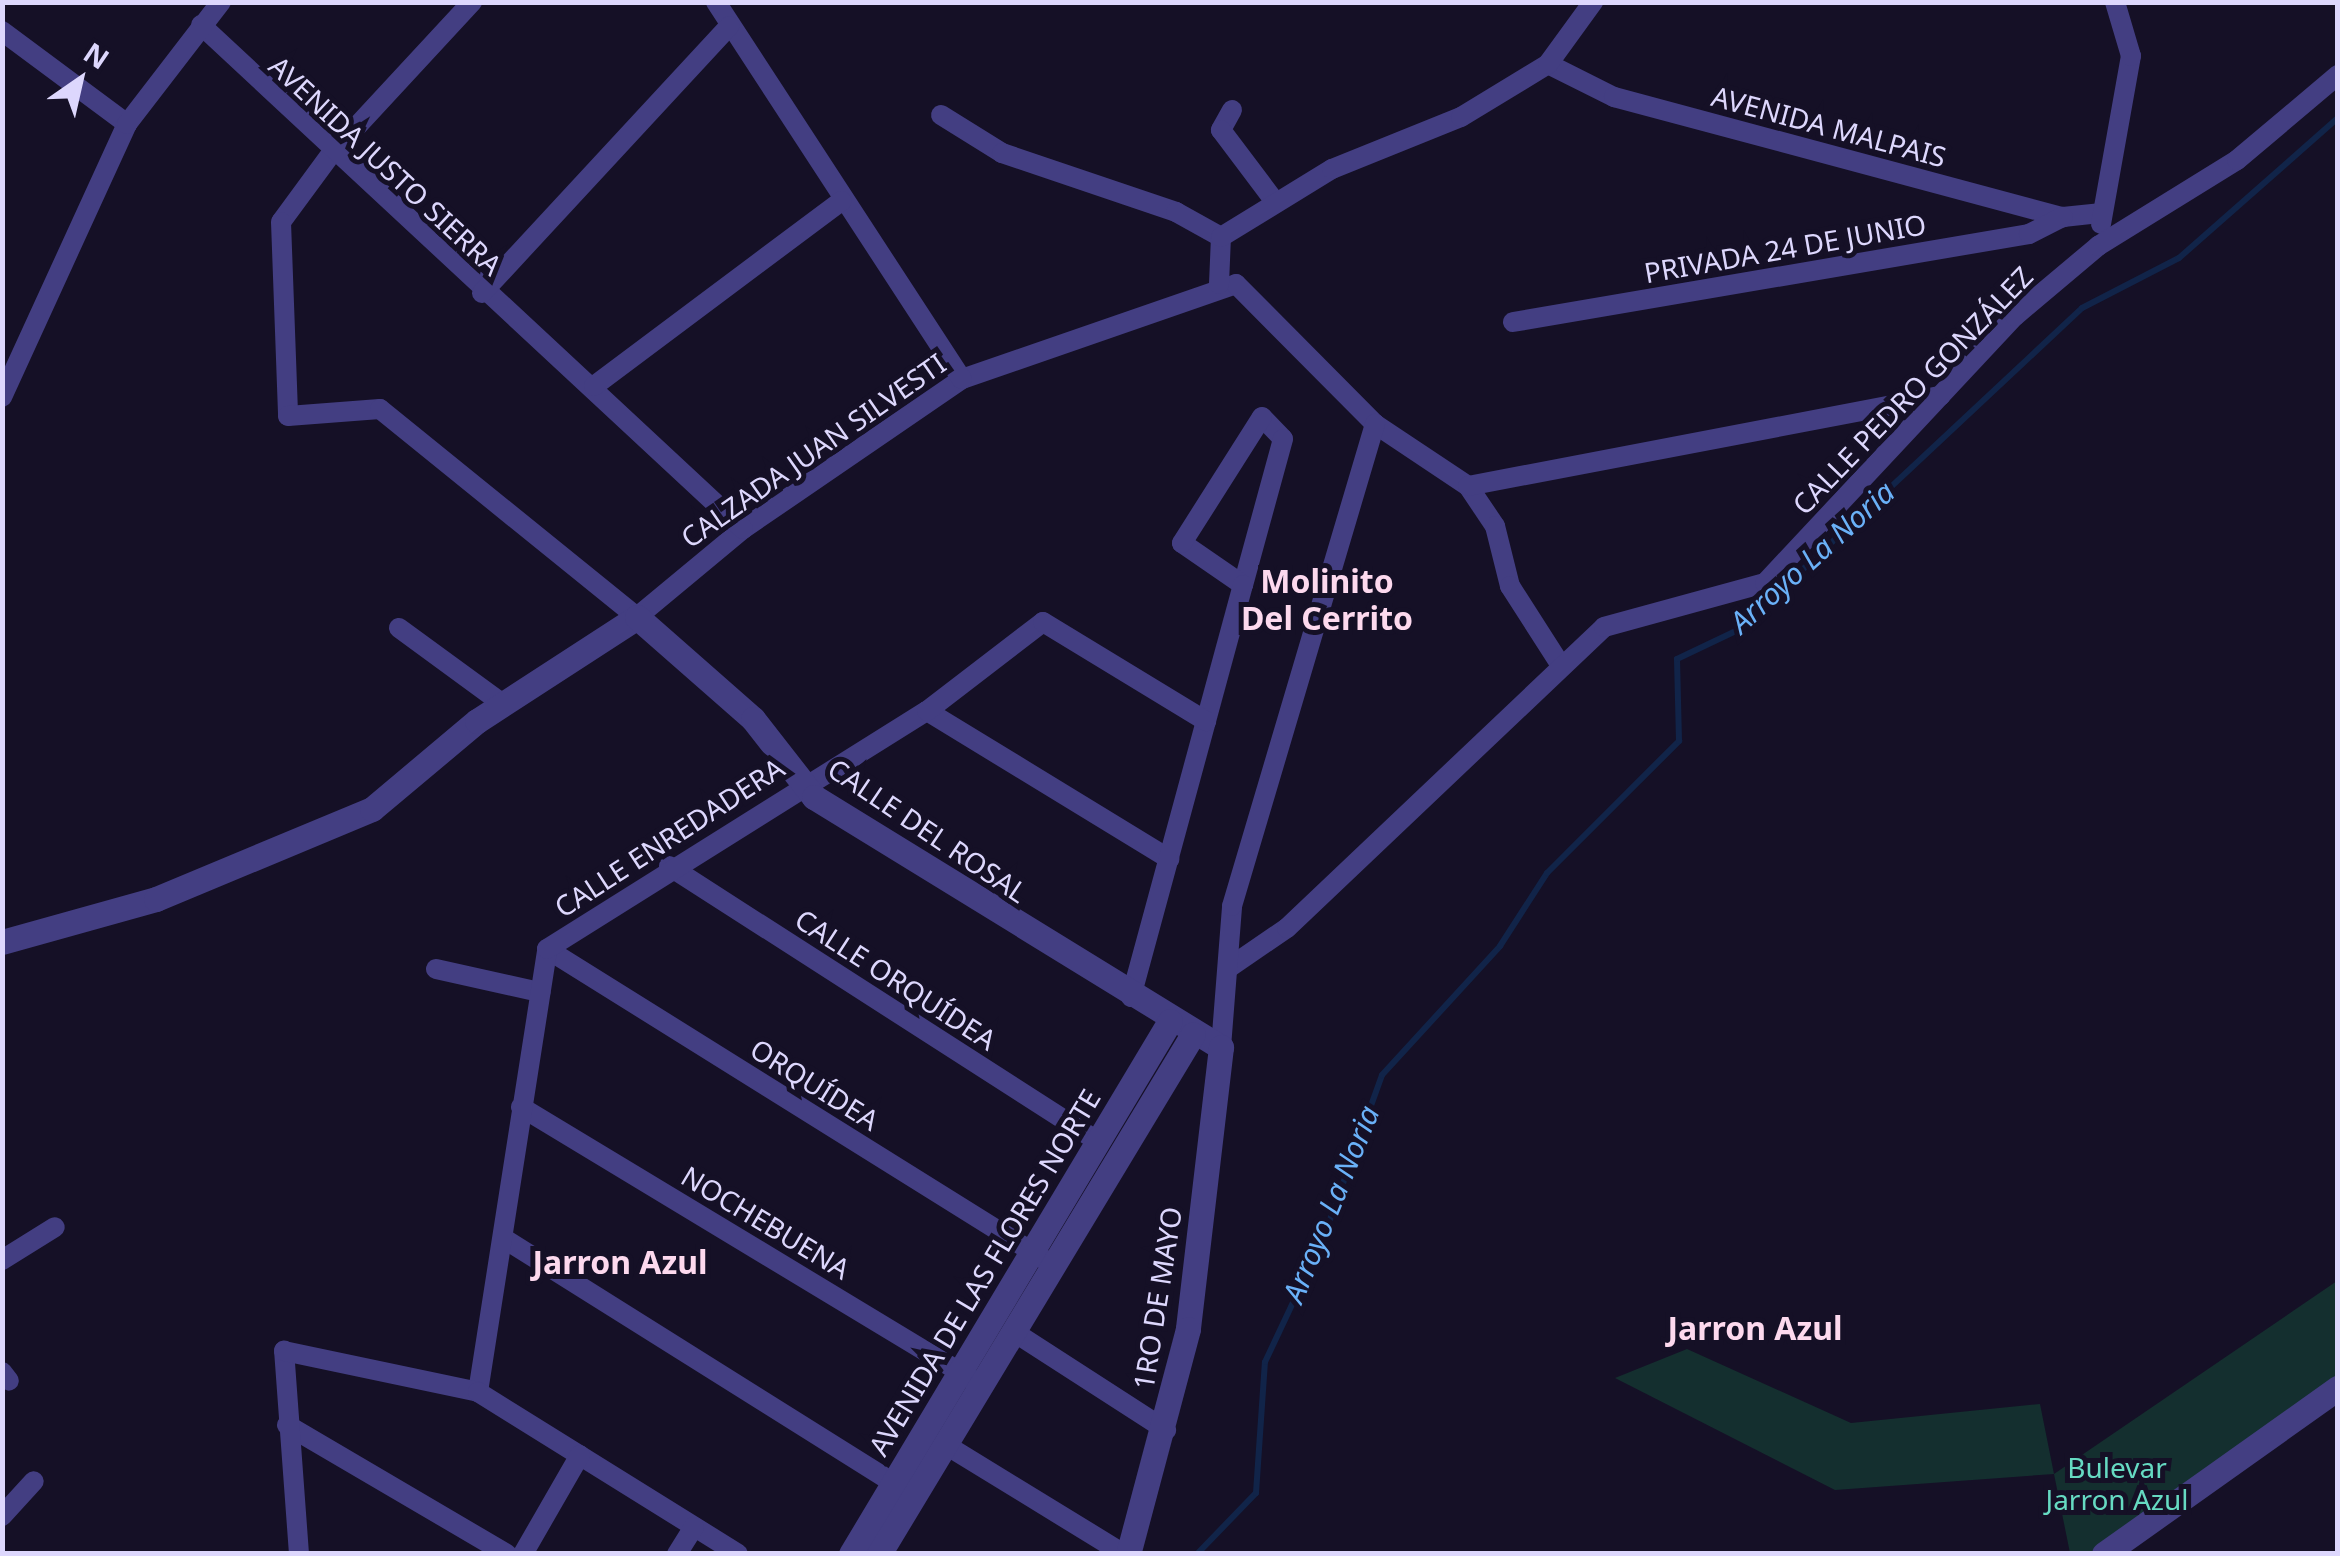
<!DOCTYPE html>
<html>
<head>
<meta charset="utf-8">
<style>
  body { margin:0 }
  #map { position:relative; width:2340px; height:1556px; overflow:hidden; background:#151026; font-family:"Noto Sans",sans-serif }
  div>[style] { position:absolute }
  .green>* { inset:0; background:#142f2f }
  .stream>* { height:6px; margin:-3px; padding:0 3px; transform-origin:3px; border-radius:3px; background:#112449 }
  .minor>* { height:20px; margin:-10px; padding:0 10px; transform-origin:10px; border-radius:10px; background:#433e82 }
  .tertiary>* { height:25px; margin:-12.5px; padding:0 12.5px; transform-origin:12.5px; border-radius:12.5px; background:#433e82 }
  span { translate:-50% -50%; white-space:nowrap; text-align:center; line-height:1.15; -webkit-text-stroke:10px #151026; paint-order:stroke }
  .street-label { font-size:28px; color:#ddd7fd }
  .park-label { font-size:28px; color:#66dac2 }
  .water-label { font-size:30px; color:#6ab1f8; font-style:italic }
  .quarter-label { font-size:32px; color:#fdd9ee; font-weight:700 }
  .frame { position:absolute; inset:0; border:5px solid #ddd7fd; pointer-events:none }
  .north { position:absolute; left:30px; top:30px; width:100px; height:100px; -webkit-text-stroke:8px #151026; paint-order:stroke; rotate:34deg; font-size:28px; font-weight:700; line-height:40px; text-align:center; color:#ddd7fd }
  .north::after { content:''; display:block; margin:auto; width:35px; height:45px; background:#ddd7fd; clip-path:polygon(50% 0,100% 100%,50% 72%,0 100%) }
</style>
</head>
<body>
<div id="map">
  <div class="green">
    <div style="clip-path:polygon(2337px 1281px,2337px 1382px,2089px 1553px,2070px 1553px,2054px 1474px,1835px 1490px,1615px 1378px,1687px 1349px,1851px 1423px,2040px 1404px,2054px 1474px)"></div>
  </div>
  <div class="stream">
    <div style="left:1197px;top:1554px;width:85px;rotate:-46deg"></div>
    <div style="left:1256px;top:1493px;width:131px;rotate:-86.1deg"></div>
    <div style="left:1265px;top:1362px;width:136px;rotate:-64.8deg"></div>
    <div style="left:1323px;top:1239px;width:174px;rotate:-70.2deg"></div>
    <div style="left:1382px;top:1075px;width:175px;rotate:-47.5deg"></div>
    <div style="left:1500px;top:946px;width:87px;rotate:-57.2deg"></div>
    <div style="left:1547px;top:873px;width:187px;rotate:-45deg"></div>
    <div style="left:1679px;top:741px;width:82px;rotate:-91.4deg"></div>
    <div style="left:1677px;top:659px;width:68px;rotate:-25.4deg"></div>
    <div style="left:1738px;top:630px;width:471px;rotate:-43.1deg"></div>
    <div style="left:2082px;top:308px;width:109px;rotate:-27.3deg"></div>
    <div style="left:2179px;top:258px;width:212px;rotate:-41.4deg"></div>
  </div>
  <div class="minor">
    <div style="left:472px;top:2px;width:207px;rotate:132.8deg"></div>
    <div style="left:331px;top:154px;width:84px;rotate:126.3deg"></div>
    <div style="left:281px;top:222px;width:194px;rotate:87.9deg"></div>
    <div style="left:288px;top:416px;width:92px;rotate:-4.4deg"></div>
    <div style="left:380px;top:409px;width:331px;rotate:39deg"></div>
    <div style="left:637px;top:617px;width:138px;rotate:-39.7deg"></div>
    <div style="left:743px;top:529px;width:265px;rotate:-34.4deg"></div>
    <div style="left:962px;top:379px;width:290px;rotate:-19.1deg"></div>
    <div style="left:1236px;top:284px;width:197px;rotate:45.2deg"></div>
    <div style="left:1375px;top:424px;width:112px;rotate:33.7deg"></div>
    <div style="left:1468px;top:486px;width:48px;rotate:56deg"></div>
    <div style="left:1495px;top:526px;width:62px;rotate:76deg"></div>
    <div style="left:1510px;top:586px;width:89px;rotate:57.4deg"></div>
    <div style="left:716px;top:2px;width:450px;rotate:56.9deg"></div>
    <div style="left:201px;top:25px;width:740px;rotate:42.92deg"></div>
    <div style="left:2px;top:31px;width:156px;rotate:36.6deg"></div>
    <div style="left:1548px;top:64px;width:74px;rotate:26.6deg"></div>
    <div style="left:1614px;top:97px;width:465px;rotate:15deg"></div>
    <div style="left:2063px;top:217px;width:39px;rotate:-6deg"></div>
    <div style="left:1232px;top:110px;width:23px;rotate:119deg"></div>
    <div style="left:1221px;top:130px;width:91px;rotate:53deg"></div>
    <div style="left:941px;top:115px;width:72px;rotate:31.9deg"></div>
    <div style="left:1002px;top:153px;width:184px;rotate:18.7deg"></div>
    <div style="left:1176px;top:212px;width:51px;rotate:29.1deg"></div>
    <div style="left:2101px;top:224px;width:171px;rotate:-79.9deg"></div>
    <div style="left:2131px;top:56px;width:56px;rotate:-106.5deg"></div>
    <div style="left:1219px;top:284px;width:47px;rotate:-87.6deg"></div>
    <div style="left:1221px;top:237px;width:130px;rotate:-31.5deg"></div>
    <div style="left:1332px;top:169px;width:139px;rotate:-22deg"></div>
    <div style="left:1461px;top:117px;width:102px;rotate:-31.3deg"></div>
    <div style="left:1548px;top:64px;width:77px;rotate:-54deg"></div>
    <div style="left:482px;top:293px;width:364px;rotate:-47.2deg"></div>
    <div style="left:1513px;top:322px;width:523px;rotate:-9.68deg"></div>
    <div style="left:2029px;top:234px;width:38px;rotate:-27deg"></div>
    <div style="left:594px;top:386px;width:309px;rotate:-36.8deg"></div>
    <div style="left:2px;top:397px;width:300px;rotate:-65.4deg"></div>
    <div style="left:127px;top:124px;width:154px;rotate:-52.4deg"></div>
    <div style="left:1262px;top:417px;width:30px;rotate:46deg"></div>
    <div style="left:1283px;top:439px;width:151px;rotate:105.3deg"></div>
    <div style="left:1243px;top:585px;width:74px;rotate:-145.5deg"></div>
    <div style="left:1182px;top:543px;width:149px;rotate:-57.6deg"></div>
    <div style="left:1468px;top:486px;width:481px;rotate:-10.8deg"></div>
    <div style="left:399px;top:628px;width:129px;rotate:36.2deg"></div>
    <div style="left:927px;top:711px;width:284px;rotate:31.4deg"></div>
    <div style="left:669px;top:866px;width:505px;rotate:32.71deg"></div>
    <div style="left:547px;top:949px;width:584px;rotate:31.97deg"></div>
    <div style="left:1230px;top:967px;width:69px;rotate:-34.4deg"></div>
    <div style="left:1287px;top:928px;width:437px;rotate:-43.5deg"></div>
    <div style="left:1604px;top:627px;width:167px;rotate:-15.3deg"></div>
    <div style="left:1765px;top:583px;width:366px;rotate:-46.9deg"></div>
    <div style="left:2015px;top:316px;width:109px;rotate:-40.1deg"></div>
    <div style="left:2098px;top:246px;width:163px;rotate:-31.7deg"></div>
    <div style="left:2237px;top:160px;width:132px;rotate:-40.1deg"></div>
    <div style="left:436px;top:969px;width:107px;rotate:12.5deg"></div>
    <div style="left:1131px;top:997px;width:427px;rotate:-74.8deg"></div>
    <div style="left:1221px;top:1047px;width:141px;rotate:-85.5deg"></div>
    <div style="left:1232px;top:906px;width:503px;rotate:-73.48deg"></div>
    <div style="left:521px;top:1107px;width:528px;rotate:31.13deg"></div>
    <div style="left:503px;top:1238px;width:461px;rotate:32.1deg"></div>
    <div style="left:2px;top:1260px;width:62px;rotate:-31.9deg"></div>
    <div style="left:1014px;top:1332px;width:181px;rotate:32.8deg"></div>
    <div style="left:2px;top:1372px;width:11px;rotate:52deg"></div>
    <div style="left:478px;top:1392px;width:448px;rotate:-81.1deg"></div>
    <div style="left:547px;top:949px;width:448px;rotate:-32.1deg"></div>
    <div style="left:927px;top:711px;width:146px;rotate:-37.5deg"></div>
    <div style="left:1043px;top:622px;width:191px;rotate:31.3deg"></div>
    <div style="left:287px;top:1425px;width:255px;rotate:30.4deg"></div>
    <div style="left:946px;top:1445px;width:209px;rotate:31.5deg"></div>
    <div style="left:2px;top:1516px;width:47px;rotate:-47.6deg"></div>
    <div style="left:299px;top:1554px;width:204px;rotate:-94.2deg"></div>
    <div style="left:284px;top:1351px;width:198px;rotate:11.9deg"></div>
    <div style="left:478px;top:1392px;width:306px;rotate:31.9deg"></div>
    <div style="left:523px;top:1554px;width:114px;rotate:-60.1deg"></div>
    <div style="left:677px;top:1554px;width:32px;rotate:-58deg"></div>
  </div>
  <div class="tertiary">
    <div style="left:2px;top:942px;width:160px;rotate:-15.6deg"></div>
    <div style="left:156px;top:899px;width:234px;rotate:-22.6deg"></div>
    <div style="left:372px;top:809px;width:137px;rotate:-40deg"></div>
    <div style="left:477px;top:721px;width:191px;rotate:-33deg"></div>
    <div style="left:637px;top:617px;width:154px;rotate:41.3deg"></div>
    <div style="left:753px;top:719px;width:99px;rotate:52deg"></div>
    <div style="left:814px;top:797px;width:478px;rotate:31.6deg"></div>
    <div style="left:1221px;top:1047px;width:284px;rotate:96.7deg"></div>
    <div style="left:1188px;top:1329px;width:233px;rotate:104.9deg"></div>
    <div style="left:851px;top:1554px;width:621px;rotate:-59.1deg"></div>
    <div style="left:879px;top:1554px;width:607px;rotate:-58.87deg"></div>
    <div style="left:2104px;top:1554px;width:287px;rotate:-35.4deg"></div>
  </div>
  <div class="street-label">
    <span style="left:1829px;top:126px;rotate:15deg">AVENIDA MALPAIS</span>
    <span style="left:386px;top:165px;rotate:43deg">AVENIDA JUSTO SIERRA</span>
    <span style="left:1785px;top:248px;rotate:-10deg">PRIVADA 24 DE JUNIO</span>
    <span style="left:1912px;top:390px;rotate:-46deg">CALLE PEDRO GONZÁLEZ</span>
    <span style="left:813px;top:450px;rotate:-35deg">CALZADA JUAN SILVESTI</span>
    <span style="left:928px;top:830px;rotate:34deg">CALLE DEL ROSAL</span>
    <span style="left:669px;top:837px;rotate:-33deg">CALLE ENREDADERA</span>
    <span style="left:896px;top:979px;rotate:33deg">CALLE ORQUÍDEA</span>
    <span style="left:815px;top:1084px;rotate:32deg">ORQUÍDEA</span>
    <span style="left:766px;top:1222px;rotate:31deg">NOCHEBUENA</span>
    <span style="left:984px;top:1272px;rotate:-59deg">AVENIDA DE LAS FLORES NORTE</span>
    <span style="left:1157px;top:1298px;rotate:-81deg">1RO DE MAYO</span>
  </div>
  <div class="park-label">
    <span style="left:2117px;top:1483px">Bulevar<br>Jarron Azul</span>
  </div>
  <div class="water-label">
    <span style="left:1812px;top:557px;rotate:-42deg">Arroyo La Noria</span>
    <span style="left:1331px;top:1204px;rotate:-68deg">Arroyo La Noria</span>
  </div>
  <div class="quarter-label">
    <span style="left:1327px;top:600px">Molinito<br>Del Cerrito</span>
    <span style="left:620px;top:1262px">Jarron Azul</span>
    <span style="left:1755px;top:1328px">Jarron Azul</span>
  </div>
  <div class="frame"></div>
  <div class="north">N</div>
</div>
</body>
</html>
